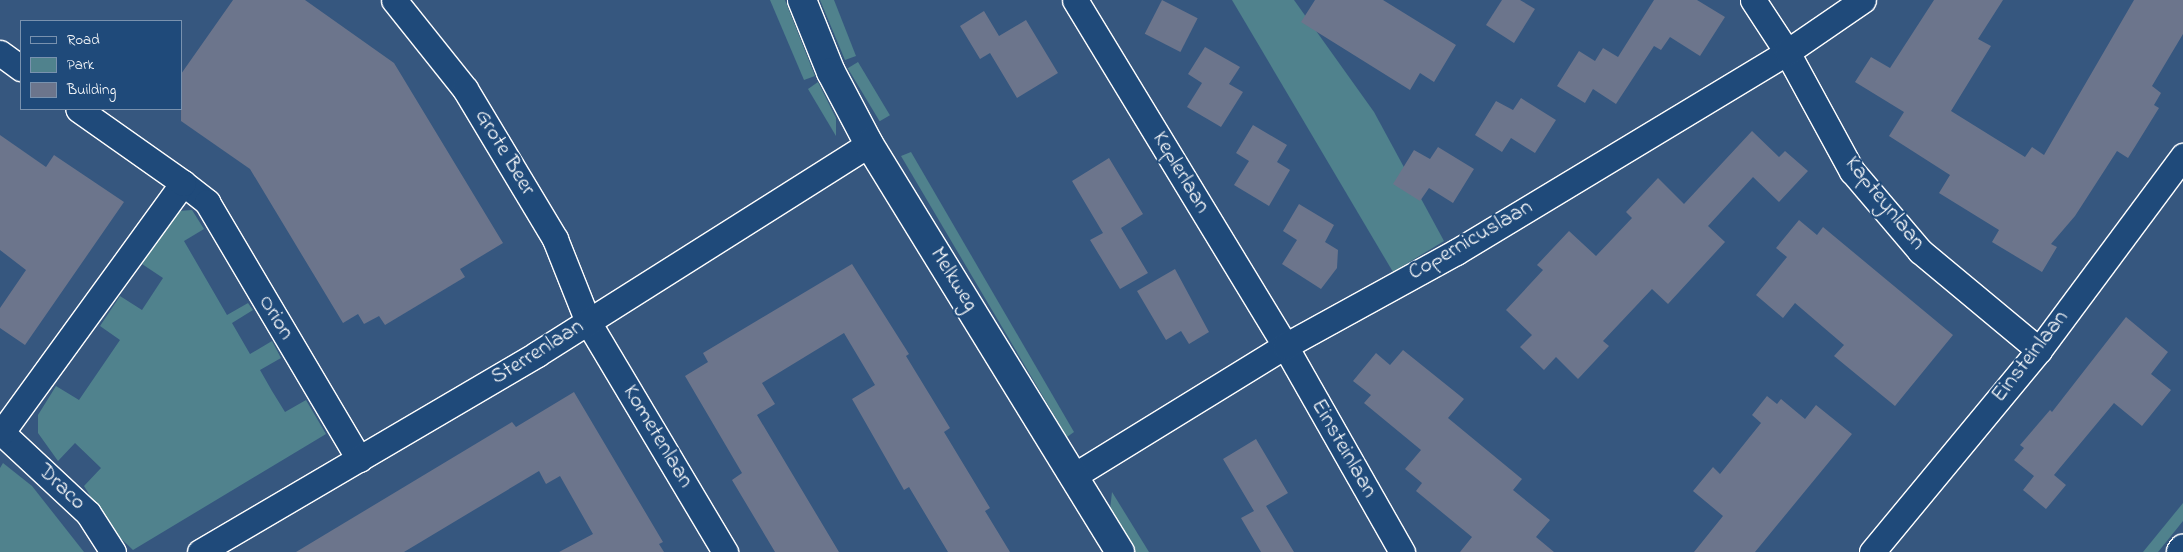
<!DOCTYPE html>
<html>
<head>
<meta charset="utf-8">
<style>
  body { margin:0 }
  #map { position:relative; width:2183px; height:552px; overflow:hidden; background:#36577f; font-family:"Indie Flower",sans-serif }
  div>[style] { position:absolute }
  .green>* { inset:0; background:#50828d; transform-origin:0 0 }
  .building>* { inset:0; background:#6c758c; transform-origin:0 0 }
  .roads { filter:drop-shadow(1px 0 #fff) drop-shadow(-1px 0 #fff) drop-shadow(0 1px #fff) drop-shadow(0 -1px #fff) }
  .minor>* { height:25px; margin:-12.5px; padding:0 12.5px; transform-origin:12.5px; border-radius:12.5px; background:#1f4a7a }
  .tertiary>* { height:28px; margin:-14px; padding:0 14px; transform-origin:14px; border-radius:14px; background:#1f4a7a }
  .secondary>* { height:28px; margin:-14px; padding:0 14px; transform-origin:14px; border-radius:14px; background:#1f4a7a }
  span { translate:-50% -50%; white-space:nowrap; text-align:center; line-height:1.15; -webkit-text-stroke:4.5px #1f4a7a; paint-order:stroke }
  .street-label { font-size:22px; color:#fff }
  .legend { position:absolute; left:20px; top:20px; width:162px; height:90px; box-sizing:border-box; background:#1f4a7a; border:1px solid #7992af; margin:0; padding:6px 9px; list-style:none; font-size:15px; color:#fff }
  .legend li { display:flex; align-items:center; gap:10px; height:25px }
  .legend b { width:25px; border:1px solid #7992af }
</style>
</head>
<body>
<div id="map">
  <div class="green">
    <div style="clip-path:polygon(770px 0,785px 0,815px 76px,804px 80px)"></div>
    <div style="clip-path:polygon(820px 0,834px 0,856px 56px,845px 60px)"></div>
    <div style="clip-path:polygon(1232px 0,1294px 0,1374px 112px,1444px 241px,1393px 272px)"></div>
    <div style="left:858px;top:62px;width:62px;height:12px;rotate:59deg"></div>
    <div style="clip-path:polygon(818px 82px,836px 118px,836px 136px,808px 89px)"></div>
    <div style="clip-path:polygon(911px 152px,1074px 432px,1067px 437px,901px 156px)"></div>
    <div style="clip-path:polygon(192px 210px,204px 229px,184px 241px,227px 315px,248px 303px,253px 310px,232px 323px,250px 354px,272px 341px,281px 358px,260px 370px,272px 391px,285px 412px,306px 400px,326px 434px,133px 550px,110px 528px,84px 486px,101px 468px,75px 443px,58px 461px,38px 433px,38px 415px,56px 386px,79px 400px,120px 340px,100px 326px,120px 296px,142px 310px,163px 278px,142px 264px,174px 217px,179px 211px)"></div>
    <div style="clip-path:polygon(3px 463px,32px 486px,84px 552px,0 552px,0 468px)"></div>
    <div style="clip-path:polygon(1112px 492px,1149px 552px,1135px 552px,1110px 510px)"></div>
    <div style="clip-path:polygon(2183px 503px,2183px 521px,2158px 552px,2143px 552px)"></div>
  </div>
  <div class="building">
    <div style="clip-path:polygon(233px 0,305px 0,394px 63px,503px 243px,460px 269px,465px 277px,385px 325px,379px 316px,364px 324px,358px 314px,343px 323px,250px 169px,181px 121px,181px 74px)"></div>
    <div style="left:1162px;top:0;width:40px;height:38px;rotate:27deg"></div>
    <div style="clip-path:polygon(1315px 0,1383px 0,1456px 45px,1434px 82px,1420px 73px,1410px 90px,1301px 22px)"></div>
    <div style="clip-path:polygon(1502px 0,1520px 0,1535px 9px,1514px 43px,1486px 25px)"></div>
    <div style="clip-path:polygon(1654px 0,1697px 0,1725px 17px,1700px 56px,1670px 37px,1661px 50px,1654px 46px,1616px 104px,1593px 89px,1585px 103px,1557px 86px,1579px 51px,1595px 61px,1603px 48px,1618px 57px)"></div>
    <div style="clip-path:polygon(1934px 0,2003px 0,1978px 39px,1991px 46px,1951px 111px,2025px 157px,2032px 147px,2044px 155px,2134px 0,2183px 0,2183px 34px,2152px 86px,2161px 93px,2154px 105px,2159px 108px,2128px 158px,2117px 151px,2075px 216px,2051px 244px,2057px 247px,2042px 272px,1992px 242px,1999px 230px,1939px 193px,1950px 175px,1889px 136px,1904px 112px,1855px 82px,1871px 57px,1890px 68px)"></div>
    <div style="clip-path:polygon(984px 11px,999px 36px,1026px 20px,1058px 73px,1017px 98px,990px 53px,980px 59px,960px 26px)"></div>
    <div style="clip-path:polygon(1205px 47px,1240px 67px,1229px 84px,1243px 92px,1221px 127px,1187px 107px,1202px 83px,1188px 74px)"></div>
    <div style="clip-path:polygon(1521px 98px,1556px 120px,1535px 153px,1511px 138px,1502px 152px,1475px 135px,1496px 101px,1513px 110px)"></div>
    <div style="clip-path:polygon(1253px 125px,1287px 145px,1277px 162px,1290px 170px,1269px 206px,1234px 185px,1249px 161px,1236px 153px)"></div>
    <div style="clip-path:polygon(1752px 131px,1779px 157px,1785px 151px,1808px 171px,1779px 202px,1753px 177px,1708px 226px,1725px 242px,1668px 304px,1652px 289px,1603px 341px,1609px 346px,1578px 379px,1556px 357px,1544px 370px,1520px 347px,1532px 335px,1506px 310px,1543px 270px,1537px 265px,1569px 231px,1596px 256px,1632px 218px,1626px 212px,1658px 178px,1684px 204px)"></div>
    <div style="clip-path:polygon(0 135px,46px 167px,54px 155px,124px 202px,25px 345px,0 328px,0 308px,26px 270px,0 250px)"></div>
    <div style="clip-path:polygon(1438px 147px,1474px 169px,1453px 203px,1429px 188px,1420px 201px,1393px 184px,1414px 150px,1430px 159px)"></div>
    <div style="clip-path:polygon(1109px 158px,1143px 214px,1121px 228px,1148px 273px,1120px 289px,1090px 240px,1103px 233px,1072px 181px)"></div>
    <div style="clip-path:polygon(1299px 204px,1334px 225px,1325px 242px,1338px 250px,1337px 268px,1321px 289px,1282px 264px,1297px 240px,1283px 231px)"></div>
    <div style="clip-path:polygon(1799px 220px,1817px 235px,1823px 227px,1953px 335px,1895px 406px,1834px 356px,1844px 345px,1795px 303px,1783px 318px,1756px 295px,1787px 257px,1776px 248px)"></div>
    <div style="clip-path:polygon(852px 264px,909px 354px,906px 356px,950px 428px,944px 432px,990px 508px,985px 511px,1010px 552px,948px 552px,909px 487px,904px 490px,852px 399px,875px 385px,844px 333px,762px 383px,775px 404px,757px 415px,839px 552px,775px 552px,732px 480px,742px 473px,685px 376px,708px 362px,703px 353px)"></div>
    <div style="clip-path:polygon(1175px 269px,1209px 332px,1189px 344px,1181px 331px,1166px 340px,1137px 291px)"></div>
    <div style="clip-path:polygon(2126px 317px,2168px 352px,2151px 374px,2171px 390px,2142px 426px,2114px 403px,2054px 475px,2066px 485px,2046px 509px,2023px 490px,2034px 476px,2014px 460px,2024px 448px,2020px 445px,2050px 410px,2052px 412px)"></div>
    <div style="clip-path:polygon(1403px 350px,1464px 399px,1448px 418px,1522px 479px,1513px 490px,1550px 520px,1536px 537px,1554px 552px,1460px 552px,1472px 537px,1416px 491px,1422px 483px,1405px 469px,1421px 450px,1364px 403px,1371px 395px,1353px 381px,1376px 353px,1390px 365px)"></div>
    <div style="clip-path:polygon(574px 392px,663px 542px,659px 544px,664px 552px,559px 552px,593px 534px,560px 476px,546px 484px,539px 471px,404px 552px,296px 552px,512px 422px,516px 427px)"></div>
    <div style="clip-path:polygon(1767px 396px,1777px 404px,1781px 399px,1805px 419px,1816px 405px,1852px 434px,1755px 552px,1694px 552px,1723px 516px,1693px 491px,1713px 467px,1720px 474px,1761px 423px,1752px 415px)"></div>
    <div style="clip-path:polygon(1256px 439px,1288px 493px,1266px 506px,1294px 552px,1261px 552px,1241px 518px,1254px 511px,1223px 459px)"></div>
  </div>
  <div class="roads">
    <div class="minor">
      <div style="left:394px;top:0;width:114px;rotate:51.4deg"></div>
      <div style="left:465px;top:89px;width:175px;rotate:59deg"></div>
      <div style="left:555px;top:239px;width:89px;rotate:68.3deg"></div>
      <div style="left:588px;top:322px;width:268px;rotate:59.2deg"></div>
      <div style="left:1075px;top:0;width:405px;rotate:58.7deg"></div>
      <div style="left:1285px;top:346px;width:237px;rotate:60.4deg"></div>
      <div style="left:1753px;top:0;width:62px;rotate:56.8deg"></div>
      <div style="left:1787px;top:52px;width:136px;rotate:61.4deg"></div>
      <div style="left:1852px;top:171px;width:105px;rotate:49.6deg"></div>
      <div style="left:1920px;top:251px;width:155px;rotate:39.8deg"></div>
      <div style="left:0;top:53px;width:26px;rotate:36deg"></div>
      <div style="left:183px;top:183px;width:31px;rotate:38deg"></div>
      <div style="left:207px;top:202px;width:299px;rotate:59.4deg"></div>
      <div style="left:0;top:431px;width:120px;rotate:43deg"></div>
      <div style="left:88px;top:513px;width:46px;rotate:57.3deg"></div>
      <div style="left:2px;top:432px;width:308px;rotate:-54deg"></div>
      <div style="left:183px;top:183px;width:128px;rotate:-144.8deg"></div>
      <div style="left:1075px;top:475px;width:246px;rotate:-31.6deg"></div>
      <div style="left:1285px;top:346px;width:195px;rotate:-28.8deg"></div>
      <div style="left:1456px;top:252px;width:387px;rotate:-31.1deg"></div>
      <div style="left:1787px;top:52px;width:92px;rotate:-34.4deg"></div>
      <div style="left:200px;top:552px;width:391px;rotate:-30.4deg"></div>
      <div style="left:537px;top:354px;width:393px;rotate:-32.3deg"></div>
      <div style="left:1872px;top:552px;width:262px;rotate:-50.4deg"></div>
      <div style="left:2039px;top:350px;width:242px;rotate:-53.4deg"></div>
    </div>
    <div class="tertiary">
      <div style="left:802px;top:0;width:78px;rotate:68.1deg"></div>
      <div style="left:831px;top:72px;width:81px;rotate:62.2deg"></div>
      <div style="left:869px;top:144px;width:479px;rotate:58.4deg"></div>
    </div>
    <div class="secondary">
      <div style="left:2181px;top:552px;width:4px;rotate:-56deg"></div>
    </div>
  </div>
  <div class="street-label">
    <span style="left:504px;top:153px;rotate:59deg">Grote Beer</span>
    <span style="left:1180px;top:173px;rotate:59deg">Keplerlaan</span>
    <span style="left:1884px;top:204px;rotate:51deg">Kapteynlaan</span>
    <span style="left:1471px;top:241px;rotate:-30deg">Copernicuslaan</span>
    <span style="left:953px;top:280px;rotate:58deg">Melkweg</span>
    <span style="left:275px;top:318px;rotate:59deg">Orion</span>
    <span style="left:538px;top:353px;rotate:-32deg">Sterrenlaan</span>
    <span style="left:2031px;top:357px;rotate:-52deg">Einsteinlaan</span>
    <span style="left:657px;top:437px;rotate:59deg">Kometenlaan</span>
    <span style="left:1343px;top:449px;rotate:60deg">Einsteinlaan</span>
    <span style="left:61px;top:488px;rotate:43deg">Draco</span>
  </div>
  <ul class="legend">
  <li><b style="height:6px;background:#1f4a7a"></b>Road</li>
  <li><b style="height:14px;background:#50828d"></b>Park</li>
  <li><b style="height:14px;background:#6c758c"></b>Building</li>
  </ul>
</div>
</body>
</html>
